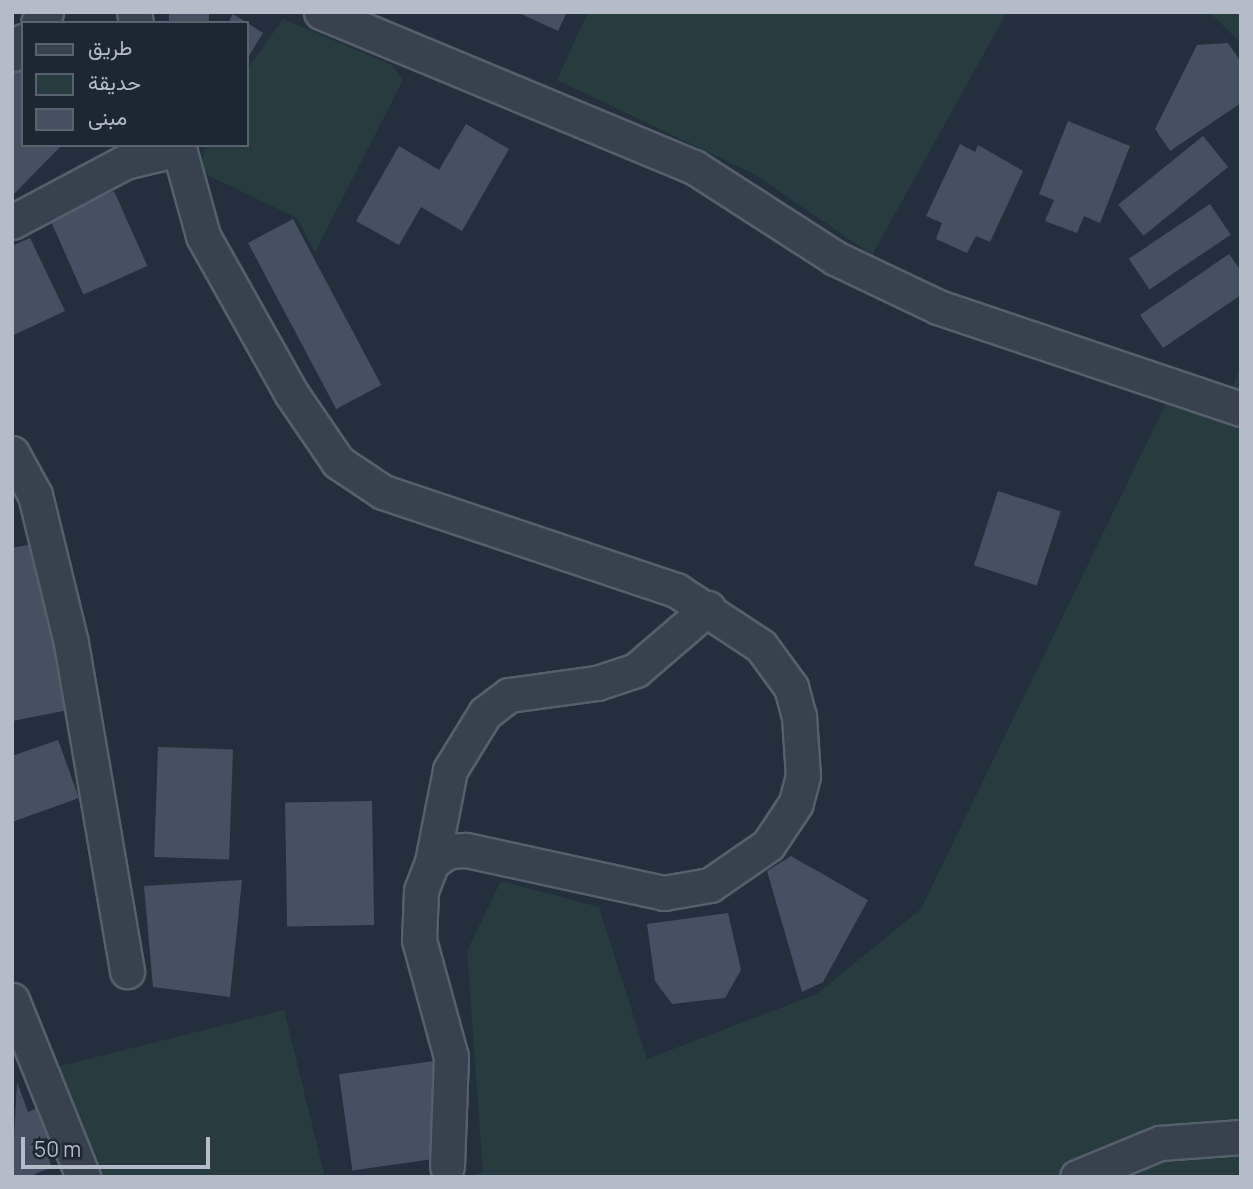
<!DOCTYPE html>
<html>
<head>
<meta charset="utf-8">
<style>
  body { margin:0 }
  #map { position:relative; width:1253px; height:1189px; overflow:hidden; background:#242f3e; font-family:Manrope,Vazirmatn,sans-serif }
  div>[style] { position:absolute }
  .green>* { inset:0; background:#263c3f }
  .building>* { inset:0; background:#455162; transform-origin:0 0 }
  .roads { filter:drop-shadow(2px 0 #565f6c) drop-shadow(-2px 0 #565f6c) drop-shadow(0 2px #565f6c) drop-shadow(0 -2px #565f6c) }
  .minor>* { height:33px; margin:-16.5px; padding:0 16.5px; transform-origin:16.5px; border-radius:16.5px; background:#38414e }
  span { translate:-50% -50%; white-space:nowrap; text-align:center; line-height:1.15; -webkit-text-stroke:7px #1d2633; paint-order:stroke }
  .frame { position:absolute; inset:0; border:14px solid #b4bcc9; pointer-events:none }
  .legend { position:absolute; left:21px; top:21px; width:228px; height:126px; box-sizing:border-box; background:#1d2633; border:2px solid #59626f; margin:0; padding:9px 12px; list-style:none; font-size:21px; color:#b4bcc9 }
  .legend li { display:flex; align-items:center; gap:14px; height:35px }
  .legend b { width:35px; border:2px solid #59626f }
  .scale { position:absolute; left:21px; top:1137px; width:189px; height:32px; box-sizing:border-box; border:4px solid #b4bcc9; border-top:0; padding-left:9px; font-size:21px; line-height:24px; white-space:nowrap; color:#b4bcc9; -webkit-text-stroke:5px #1d2633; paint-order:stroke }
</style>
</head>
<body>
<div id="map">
  <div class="green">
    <div style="clip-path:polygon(588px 12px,1007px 12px,872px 255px,756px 175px,557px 80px)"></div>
    <div style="clip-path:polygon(1209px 12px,1241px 12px,1241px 43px)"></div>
    <div style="clip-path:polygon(283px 19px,392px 65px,403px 80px,315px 252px,297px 218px,201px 172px,205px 145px,247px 145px,247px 70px)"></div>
    <div style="clip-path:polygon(1241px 363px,1241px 1177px,465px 1177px,483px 1172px,467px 951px,501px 881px,599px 907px,647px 1059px,817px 994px,921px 909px,1172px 391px,1229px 397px)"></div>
    <div style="clip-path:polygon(284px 1010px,325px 1177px,79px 1177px,40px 1071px)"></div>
  </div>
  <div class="building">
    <div style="left:169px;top:12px;width:40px;height:11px"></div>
    <div style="clip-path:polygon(517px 12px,567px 12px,558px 31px)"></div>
    <div style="clip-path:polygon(233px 14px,263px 33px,247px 59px,247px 23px,228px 23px)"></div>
    <div style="clip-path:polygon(1228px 43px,1241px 62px,1241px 103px,1170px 151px,1155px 129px,1197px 45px)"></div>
    <div style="clip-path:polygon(23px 63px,23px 145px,62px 145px,12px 196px,12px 74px)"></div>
    <div style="clip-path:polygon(1068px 121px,1130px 146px,1100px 223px,1084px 216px,1077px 233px,1045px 221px,1054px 200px,1039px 194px)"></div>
    <div style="clip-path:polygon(466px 124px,509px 149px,462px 231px,421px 207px,399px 245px,356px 221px,399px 146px,439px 170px)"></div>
    <div style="left:1203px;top:136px;width:40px;height:109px;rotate:51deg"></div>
    <div style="clip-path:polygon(960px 144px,975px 152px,978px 145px,1023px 171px,990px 242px,976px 236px,967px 253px,936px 239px,942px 223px,926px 216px)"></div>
    <div style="left:114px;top:191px;width:82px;height:70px;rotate:66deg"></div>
    <div style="left:1210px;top:204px;width:37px;height:98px;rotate:56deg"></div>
    <div style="left:293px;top:219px;width:188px;height:51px;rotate:62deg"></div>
    <div style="clip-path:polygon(30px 238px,65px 311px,14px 335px,12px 246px)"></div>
    <div style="clip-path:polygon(1229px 254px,1241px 271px,1241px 295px,1163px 348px,1140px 315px)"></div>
    <div style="left:998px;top:491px;width:66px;height:78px;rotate:18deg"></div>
    <div style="clip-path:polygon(43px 542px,74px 709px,12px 721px,12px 548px)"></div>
    <div style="clip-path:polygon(58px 740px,79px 798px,12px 822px,12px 756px)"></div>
    <div style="left:158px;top:747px;width:75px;height:110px;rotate:2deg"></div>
    <div style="left:372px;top:801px;width:124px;height:87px;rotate:89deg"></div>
    <div style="clip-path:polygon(791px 856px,868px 900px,823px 982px,802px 992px,767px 871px)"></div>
    <div style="clip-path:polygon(242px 880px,230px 997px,153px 987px,144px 886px)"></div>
    <div style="clip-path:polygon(728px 913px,741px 970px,725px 998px,672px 1004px,655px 981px,647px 924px)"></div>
    <div style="left:434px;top:1061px;width:97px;height:96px;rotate:82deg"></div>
    <div style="clip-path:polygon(17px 1082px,28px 1112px,42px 1106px,53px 1135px,41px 1140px,52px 1167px,28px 1177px,12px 1177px)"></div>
  </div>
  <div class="roads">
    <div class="minor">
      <div style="left:134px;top:12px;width:11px;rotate:80deg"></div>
      <div style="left:321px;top:12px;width:404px;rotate:22.6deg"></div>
      <div style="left:694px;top:167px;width:168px;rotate:32.8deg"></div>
      <div style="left:835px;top:258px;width:114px;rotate:25.4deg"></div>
      <div style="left:938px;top:307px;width:320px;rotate:18.6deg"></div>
      <div style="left:38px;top:23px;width:14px;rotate:-54deg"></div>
      <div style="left:12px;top:54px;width:17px;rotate:-50deg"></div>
      <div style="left:178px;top:145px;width:94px;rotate:74.6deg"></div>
      <div style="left:203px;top:236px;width:180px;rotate:60.7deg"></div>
      <div style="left:291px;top:393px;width:83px;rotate:55.7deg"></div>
      <div style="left:338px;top:462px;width:54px;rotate:33.7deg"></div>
      <div style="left:383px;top:492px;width:309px;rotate:18.5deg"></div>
      <div style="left:676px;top:590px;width:102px;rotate:33.4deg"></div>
      <div style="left:761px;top:646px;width:51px;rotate:53.8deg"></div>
      <div style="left:791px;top:687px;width:30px;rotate:75deg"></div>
      <div style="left:799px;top:716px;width:60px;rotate:86.2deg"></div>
      <div style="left:803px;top:776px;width:28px;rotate:105deg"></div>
      <div style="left:796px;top:803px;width:50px;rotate:123.7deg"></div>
      <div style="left:768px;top:845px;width:70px;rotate:145.4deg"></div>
      <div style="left:710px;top:885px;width:47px;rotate:170.1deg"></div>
      <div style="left:664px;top:893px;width:203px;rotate:-167.7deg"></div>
      <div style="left:466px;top:850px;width:18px;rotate:177deg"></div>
      <div style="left:448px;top:851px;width:19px;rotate:145deg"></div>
      <div style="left:432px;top:862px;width:31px;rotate:111deg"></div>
      <div style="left:421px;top:891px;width:49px;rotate:92.3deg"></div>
      <div style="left:419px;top:940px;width:121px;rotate:74.7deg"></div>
      <div style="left:451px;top:1057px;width:109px;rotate:92.1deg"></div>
      <div style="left:12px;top:222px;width:128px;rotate:-28deg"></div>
      <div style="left:125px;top:162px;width:56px;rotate:-13.5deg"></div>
      <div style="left:12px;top:453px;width:48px;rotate:61.3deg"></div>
      <div style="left:35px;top:495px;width:152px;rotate:76.3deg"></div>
      <div style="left:71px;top:643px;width:333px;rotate:80.3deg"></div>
      <div style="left:432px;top:862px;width:94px;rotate:-78.9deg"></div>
      <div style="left:450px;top:770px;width:67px;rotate:-58.4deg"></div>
      <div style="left:485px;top:713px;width:30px;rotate:-37deg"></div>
      <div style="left:509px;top:695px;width:89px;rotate:-7.8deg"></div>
      <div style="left:597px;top:683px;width:41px;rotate:-18.4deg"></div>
      <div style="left:636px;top:670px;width:95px;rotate:-40.7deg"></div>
      <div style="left:12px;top:1000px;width:191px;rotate:68.1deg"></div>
      <div style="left:1077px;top:1177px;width:90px;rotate:-22.3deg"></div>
      <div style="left:1160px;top:1143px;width:81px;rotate:-4.2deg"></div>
    </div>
  </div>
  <div class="frame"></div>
  <ul class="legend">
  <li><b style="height:9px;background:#38414e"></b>طريق</li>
  <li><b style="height:19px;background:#263c3f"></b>حديقة</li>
  <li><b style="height:19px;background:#455162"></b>مبنى</li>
  </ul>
  <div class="scale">50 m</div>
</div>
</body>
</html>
